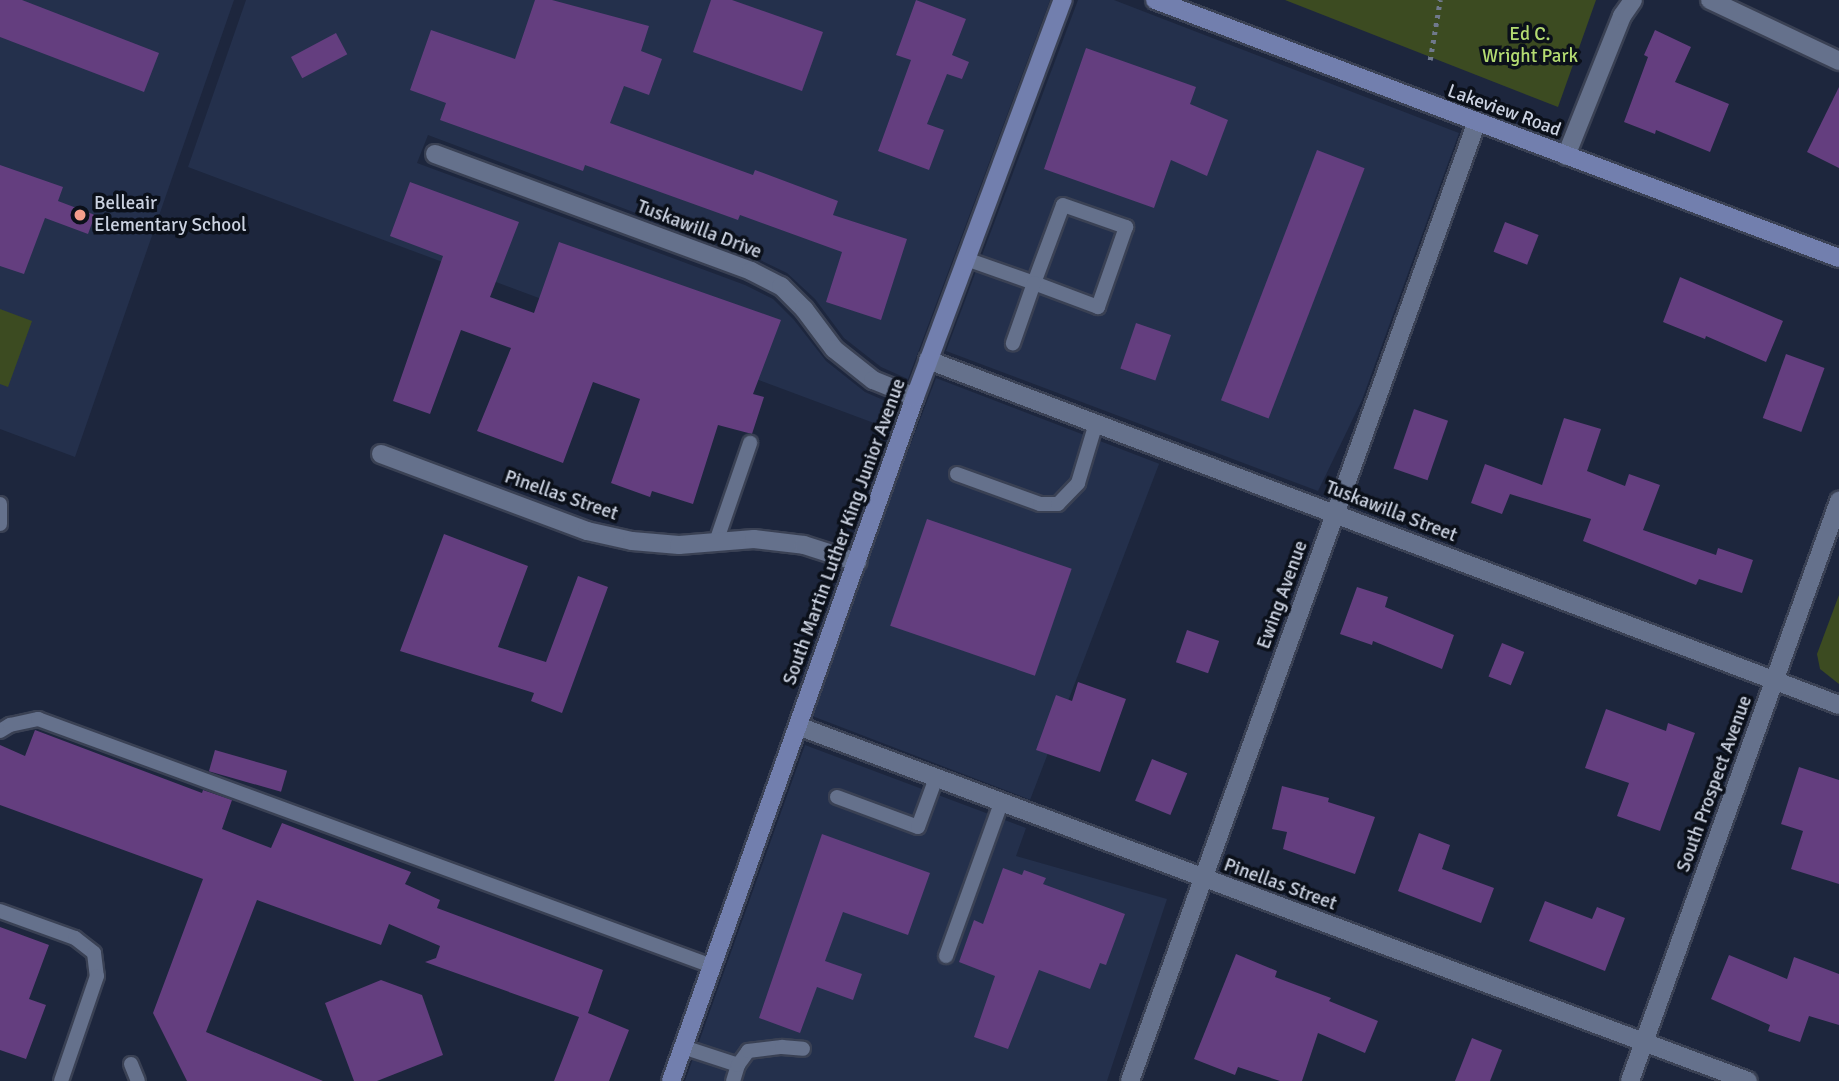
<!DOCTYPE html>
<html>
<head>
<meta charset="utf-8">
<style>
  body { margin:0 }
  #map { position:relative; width:1839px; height:1081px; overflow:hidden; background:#1d263d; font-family:Signika,sans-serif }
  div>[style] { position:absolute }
  .built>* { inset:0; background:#24304c; transform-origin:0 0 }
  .green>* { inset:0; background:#3c4b21 }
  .building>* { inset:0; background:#643e7f; transform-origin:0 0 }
  .path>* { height:4.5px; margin-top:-2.25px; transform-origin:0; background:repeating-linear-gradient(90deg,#70798c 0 3.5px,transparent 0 8.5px) }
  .roads { filter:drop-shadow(2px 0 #3a4154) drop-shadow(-2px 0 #3a4154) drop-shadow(0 2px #3a4154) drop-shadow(0 -2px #3a4154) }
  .lane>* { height:14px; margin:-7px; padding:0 7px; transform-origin:7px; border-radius:7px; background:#65718c }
  .street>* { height:18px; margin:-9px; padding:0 9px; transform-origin:9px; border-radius:9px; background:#65718c }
  .secondary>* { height:18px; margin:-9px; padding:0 9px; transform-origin:9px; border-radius:9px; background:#727fae }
  .dots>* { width:19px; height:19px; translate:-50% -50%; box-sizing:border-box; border:4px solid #0b101a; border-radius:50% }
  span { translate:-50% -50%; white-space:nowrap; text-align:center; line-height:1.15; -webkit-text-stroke:7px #0b101a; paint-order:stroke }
  .park-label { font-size:19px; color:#b4db72 }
  .street-label { font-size:19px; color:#cbd2e1 }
  .poi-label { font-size:19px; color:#cbd2e1 }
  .left { translate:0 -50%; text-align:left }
</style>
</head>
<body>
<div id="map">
  <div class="built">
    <div style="clip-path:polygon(0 0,234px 0,75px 457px,0 429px)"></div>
    <div style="clip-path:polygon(246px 0,1050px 0,908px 379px,881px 367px,844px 338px,815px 299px,787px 273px,756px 258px,428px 135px,417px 163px,745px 285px,773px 299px,794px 320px,826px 361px,865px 392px,897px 406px,890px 429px,188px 167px)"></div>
    <div style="clip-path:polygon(1078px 0,1114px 0,1459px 133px,1362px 400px,1318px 491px,946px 351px)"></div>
    <div style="left:936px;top:378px;width:239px;height:360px;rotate:21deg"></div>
    <div style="clip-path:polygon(805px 745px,1026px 828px,1016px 856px,1167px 899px,1107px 1081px,685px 1081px)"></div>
  </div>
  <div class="green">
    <div style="clip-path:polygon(1285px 0,1596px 0,1558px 107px)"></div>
    <div style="clip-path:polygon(0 309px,32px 321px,8px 387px,0 384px)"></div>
    <div style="clip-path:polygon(1839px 595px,1839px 684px,1820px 669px,1817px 654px)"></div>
  </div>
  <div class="building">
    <div style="clip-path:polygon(0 0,22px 0,159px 53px,144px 92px,0 37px)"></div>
    <div style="clip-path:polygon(535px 0,552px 0,649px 26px,641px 51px,662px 59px,649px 95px,624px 86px,610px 123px,753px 175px,755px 170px,838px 201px,833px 215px,907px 239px,881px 320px,826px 302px,842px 252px,740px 215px,738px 220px,585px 165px,583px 171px,440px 120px,446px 103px,410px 90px,431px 30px,515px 59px)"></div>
    <div style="clip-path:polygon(711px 0,732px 0,823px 32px,802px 91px,693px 52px)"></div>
    <div style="clip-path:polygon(916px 0,966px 19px,952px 55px,969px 62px,962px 79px,947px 74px,927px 124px,944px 130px,929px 170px,878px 151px,911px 60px,896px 55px)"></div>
    <div style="clip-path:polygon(1655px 30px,1691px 47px,1675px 82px,1729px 104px,1710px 152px,1656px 130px,1655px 134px,1624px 122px,1648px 57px,1644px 55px)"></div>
    <div style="left:336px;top:33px;width:24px;height:51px;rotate:62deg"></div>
    <div style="clip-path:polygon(1086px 48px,1196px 87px,1190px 104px,1228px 120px,1207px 176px,1171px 160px,1154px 208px,1044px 169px)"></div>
    <div style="clip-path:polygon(1839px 87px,1839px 168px,1807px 152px)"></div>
    <div style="left:1317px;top:150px;width:51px;height:268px;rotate:21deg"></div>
    <div style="clip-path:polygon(0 165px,63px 187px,58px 201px,95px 215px,88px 234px,45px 218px,24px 274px,0 266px)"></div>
    <div style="clip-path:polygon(410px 182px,519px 222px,490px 297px,534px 313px,559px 242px,781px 320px,753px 394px,764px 397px,752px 434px,718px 425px,693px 504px,652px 491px,650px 497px,611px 483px,640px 399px,593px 382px,563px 463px,477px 431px,511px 348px,461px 330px,430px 414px,393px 401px,443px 256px,390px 236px)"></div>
    <div style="left:1505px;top:222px;width:36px;height:32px;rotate:21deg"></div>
    <div style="clip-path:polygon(1680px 277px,1783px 321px,1766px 362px,1706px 336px,1705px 339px,1663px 322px)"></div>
    <div style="left:1136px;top:323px;width:37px;height:48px;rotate:19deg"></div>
    <div style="left:1786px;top:354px;width:41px;height:68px;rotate:20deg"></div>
    <div style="left:1414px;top:409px;width:36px;height:63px;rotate:19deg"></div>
    <div style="clip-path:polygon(1564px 418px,1601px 429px,1587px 471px,1625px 486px,1629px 474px,1660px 485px,1643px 530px,1716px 555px,1718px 548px,1753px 560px,1742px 593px,1699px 579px,1696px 585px,1583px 541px,1591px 519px,1510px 494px,1502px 514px,1471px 503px,1485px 464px,1542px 485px)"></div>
    <div style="left:927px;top:519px;width:153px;height:113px;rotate:19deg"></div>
    <div style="clip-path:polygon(444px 534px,528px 566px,498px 647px,546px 662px,578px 576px,608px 587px,562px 713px,531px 701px,534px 693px,400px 651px)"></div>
    <div style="clip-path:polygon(1357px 587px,1388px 597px,1385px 607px,1454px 635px,1442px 669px,1373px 641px,1372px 645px,1340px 634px)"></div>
    <div style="left:1187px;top:630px;width:34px;height:34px;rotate:19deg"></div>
    <div style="left:1502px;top:643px;width:24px;height:36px;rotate:22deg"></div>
    <div style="clip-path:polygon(1078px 682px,1126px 699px,1100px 772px,1036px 750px,1056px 695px,1072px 701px)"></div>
    <div style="clip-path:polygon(1606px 709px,1666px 731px,1668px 723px,1695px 733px,1660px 831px,1617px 816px,1629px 783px,1585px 768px)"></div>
    <div style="clip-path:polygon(35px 730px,202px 793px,203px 790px,232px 800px,222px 829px,271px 848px,282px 823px,411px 872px,405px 884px,440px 900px,437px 908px,603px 970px,588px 1013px,629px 1030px,609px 1081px,554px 1081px,579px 1017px,425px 962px,436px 958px,440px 946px,389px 924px,381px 945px,257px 900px,206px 1032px,323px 1081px,187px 1081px,153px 1013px,203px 879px,0 805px,0 745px,25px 756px)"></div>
    <div style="left:215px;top:750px;width:75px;height:22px;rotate:16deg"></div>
    <div style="left:1152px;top:759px;width:38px;height:45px;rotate:22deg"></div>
    <div style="clip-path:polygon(1799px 767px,1839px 780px,1839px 884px,1791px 869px,1803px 831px,1781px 824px)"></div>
    <div style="clip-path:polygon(1282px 786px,1329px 798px,1328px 802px,1375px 817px,1355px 874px,1283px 849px,1287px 832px,1272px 829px)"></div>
    <div style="clip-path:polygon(1419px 833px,1450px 845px,1442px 869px,1494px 888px,1481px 923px,1398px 891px)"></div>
    <div style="clip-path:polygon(822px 834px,930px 873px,908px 935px,843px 912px,825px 961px,862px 974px,853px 1000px,817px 987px,800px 1033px,759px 1018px)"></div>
    <div style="clip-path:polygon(1003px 868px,1022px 875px,1024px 870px,1046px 878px,1043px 884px,1125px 914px,1106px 965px,1100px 963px,1090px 989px,1039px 970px,1008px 1049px,974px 1037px,995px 976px,959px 962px,974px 920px,983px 924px)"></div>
    <div style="clip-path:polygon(1545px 901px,1592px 919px,1597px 907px,1625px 918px,1605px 971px,1529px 941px)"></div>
    <div style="clip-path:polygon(0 927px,49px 945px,29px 999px,46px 1005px,26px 1059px,0 1050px)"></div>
    <div style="clip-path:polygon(1236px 954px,1277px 971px,1275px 977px,1331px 998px,1329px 1001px,1378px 1021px,1365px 1053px,1318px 1033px,1302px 1081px,1280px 1081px,1238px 1067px,1235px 1075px,1194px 1059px)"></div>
    <div style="clip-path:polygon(1729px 955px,1787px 979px,1794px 957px,1839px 974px,1839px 1025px,1809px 1016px,1800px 1042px,1768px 1031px,1770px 1025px,1711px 999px)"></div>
    <div style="clip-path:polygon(381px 980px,422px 995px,443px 1055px,377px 1081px,354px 1081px,325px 1003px)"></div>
    <div style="clip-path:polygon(1472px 1038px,1502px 1050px,1490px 1081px,1455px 1081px)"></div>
  </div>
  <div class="path">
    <div style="left:1430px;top:60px;width:61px;rotate:-80.5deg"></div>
  </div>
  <div class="roads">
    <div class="lane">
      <div style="left:966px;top:259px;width:72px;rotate:19.4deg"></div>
      <div style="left:1034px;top:283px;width:83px;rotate:-69.6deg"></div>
      <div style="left:1063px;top:205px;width:67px;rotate:19.2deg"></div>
      <div style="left:1126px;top:227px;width:85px;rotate:109.3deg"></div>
      <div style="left:1098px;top:307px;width:68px;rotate:-159.4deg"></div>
      <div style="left:1034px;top:283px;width:64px;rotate:109.3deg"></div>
      <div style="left:957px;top:474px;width:88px;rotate:19.9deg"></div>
      <div style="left:1040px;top:504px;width:18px"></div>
      <div style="left:1058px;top:504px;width:29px;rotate:-46deg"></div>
      <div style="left:1078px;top:483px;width:63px;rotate:-73.3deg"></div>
      <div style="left:0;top:504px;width:20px;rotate:90deg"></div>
      <div style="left:716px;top:542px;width:105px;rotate:-71deg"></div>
      <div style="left:0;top:731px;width:12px;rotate:-31deg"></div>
      <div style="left:10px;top:725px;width:29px;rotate:-12deg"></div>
      <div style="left:38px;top:719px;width:718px;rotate:20.13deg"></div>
      <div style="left:837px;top:797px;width:86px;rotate:20.3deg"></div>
      <div style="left:918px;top:827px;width:52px;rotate:-69.8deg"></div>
      <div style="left:0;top:911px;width:80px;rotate:19.8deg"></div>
      <div style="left:75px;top:938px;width:24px;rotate:38deg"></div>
      <div style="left:94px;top:953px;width:23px;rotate:83deg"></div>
      <div style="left:97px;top:976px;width:111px;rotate:108.9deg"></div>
      <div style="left:946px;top:956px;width:163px;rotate:-70.2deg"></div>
      <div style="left:683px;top:1047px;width:58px;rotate:18.1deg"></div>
      <div style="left:738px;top:1065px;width:17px;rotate:107deg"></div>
      <div style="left:131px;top:1064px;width:18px;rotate:68deg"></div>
      <div style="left:738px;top:1065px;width:17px;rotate:-54deg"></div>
      <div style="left:748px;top:1051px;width:34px;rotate:-7deg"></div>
      <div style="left:782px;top:1047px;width:21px;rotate:5deg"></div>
    </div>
    <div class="street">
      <div style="left:1710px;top:0;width:143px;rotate:25.3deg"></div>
      <div style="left:435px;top:154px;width:337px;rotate:20.3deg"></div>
      <div style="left:751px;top:271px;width:34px;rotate:27deg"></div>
      <div style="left:781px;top:286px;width:33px;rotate:45deg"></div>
      <div style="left:804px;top:309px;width:50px;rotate:53.1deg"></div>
      <div style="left:834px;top:349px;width:50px;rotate:38.5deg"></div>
      <div style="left:873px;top:380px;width:45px;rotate:22deg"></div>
      <div style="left:1566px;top:156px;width:151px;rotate:-68.2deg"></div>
      <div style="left:1622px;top:16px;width:19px;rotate:-55deg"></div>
      <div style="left:928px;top:360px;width:974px;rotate:20.74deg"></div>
      <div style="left:381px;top:454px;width:220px;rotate:20.5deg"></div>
      <div style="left:587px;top:531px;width:46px;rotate:12.5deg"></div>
      <div style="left:632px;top:541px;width:47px;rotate:4.9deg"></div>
      <div style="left:679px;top:545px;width:75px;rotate:-4.6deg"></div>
      <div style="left:754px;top:539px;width:50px;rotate:6.8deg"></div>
      <div style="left:804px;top:545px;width:56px;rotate:17.8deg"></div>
      <div style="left:798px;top:726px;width:1014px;rotate:20.49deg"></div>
      <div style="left:1130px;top:1081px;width:1018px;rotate:-70.12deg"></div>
      <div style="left:1630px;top:1081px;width:617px;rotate:-70.18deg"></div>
    </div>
    <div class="secondary">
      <div style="left:1155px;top:0;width:731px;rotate:20.67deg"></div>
      <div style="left:671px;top:1081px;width:726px;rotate:-70.37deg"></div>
      <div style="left:915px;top:397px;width:424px;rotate:-69.6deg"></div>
    </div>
  </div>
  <div class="dots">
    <div style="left:80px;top:215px;background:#f49d8b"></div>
  </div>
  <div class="park-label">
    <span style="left:1530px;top:46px">Ed C.<br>Wright Park</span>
  </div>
  <div class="street-label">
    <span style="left:1504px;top:111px;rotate:20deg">Lakeview Road</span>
    <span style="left:699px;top:230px;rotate:21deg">Tuskawilla Drive</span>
    <span style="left:561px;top:496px;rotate:19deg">Pinellas Street</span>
    <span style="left:1391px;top:512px;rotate:21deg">Tuskawilla Street</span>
    <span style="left:845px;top:532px;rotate:-70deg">South Martin Luther King Junior Avenue</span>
    <span style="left:1283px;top:595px;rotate:-70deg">Ewing Avenue</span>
    <span style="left:1715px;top:784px;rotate:-70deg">South Prospect Avenue</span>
    <span style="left:1280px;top:885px;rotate:20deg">Pinellas Street</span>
  </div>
  <div class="poi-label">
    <span class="left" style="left:94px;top:215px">Belleair<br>Elementary School</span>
  </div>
</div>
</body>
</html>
